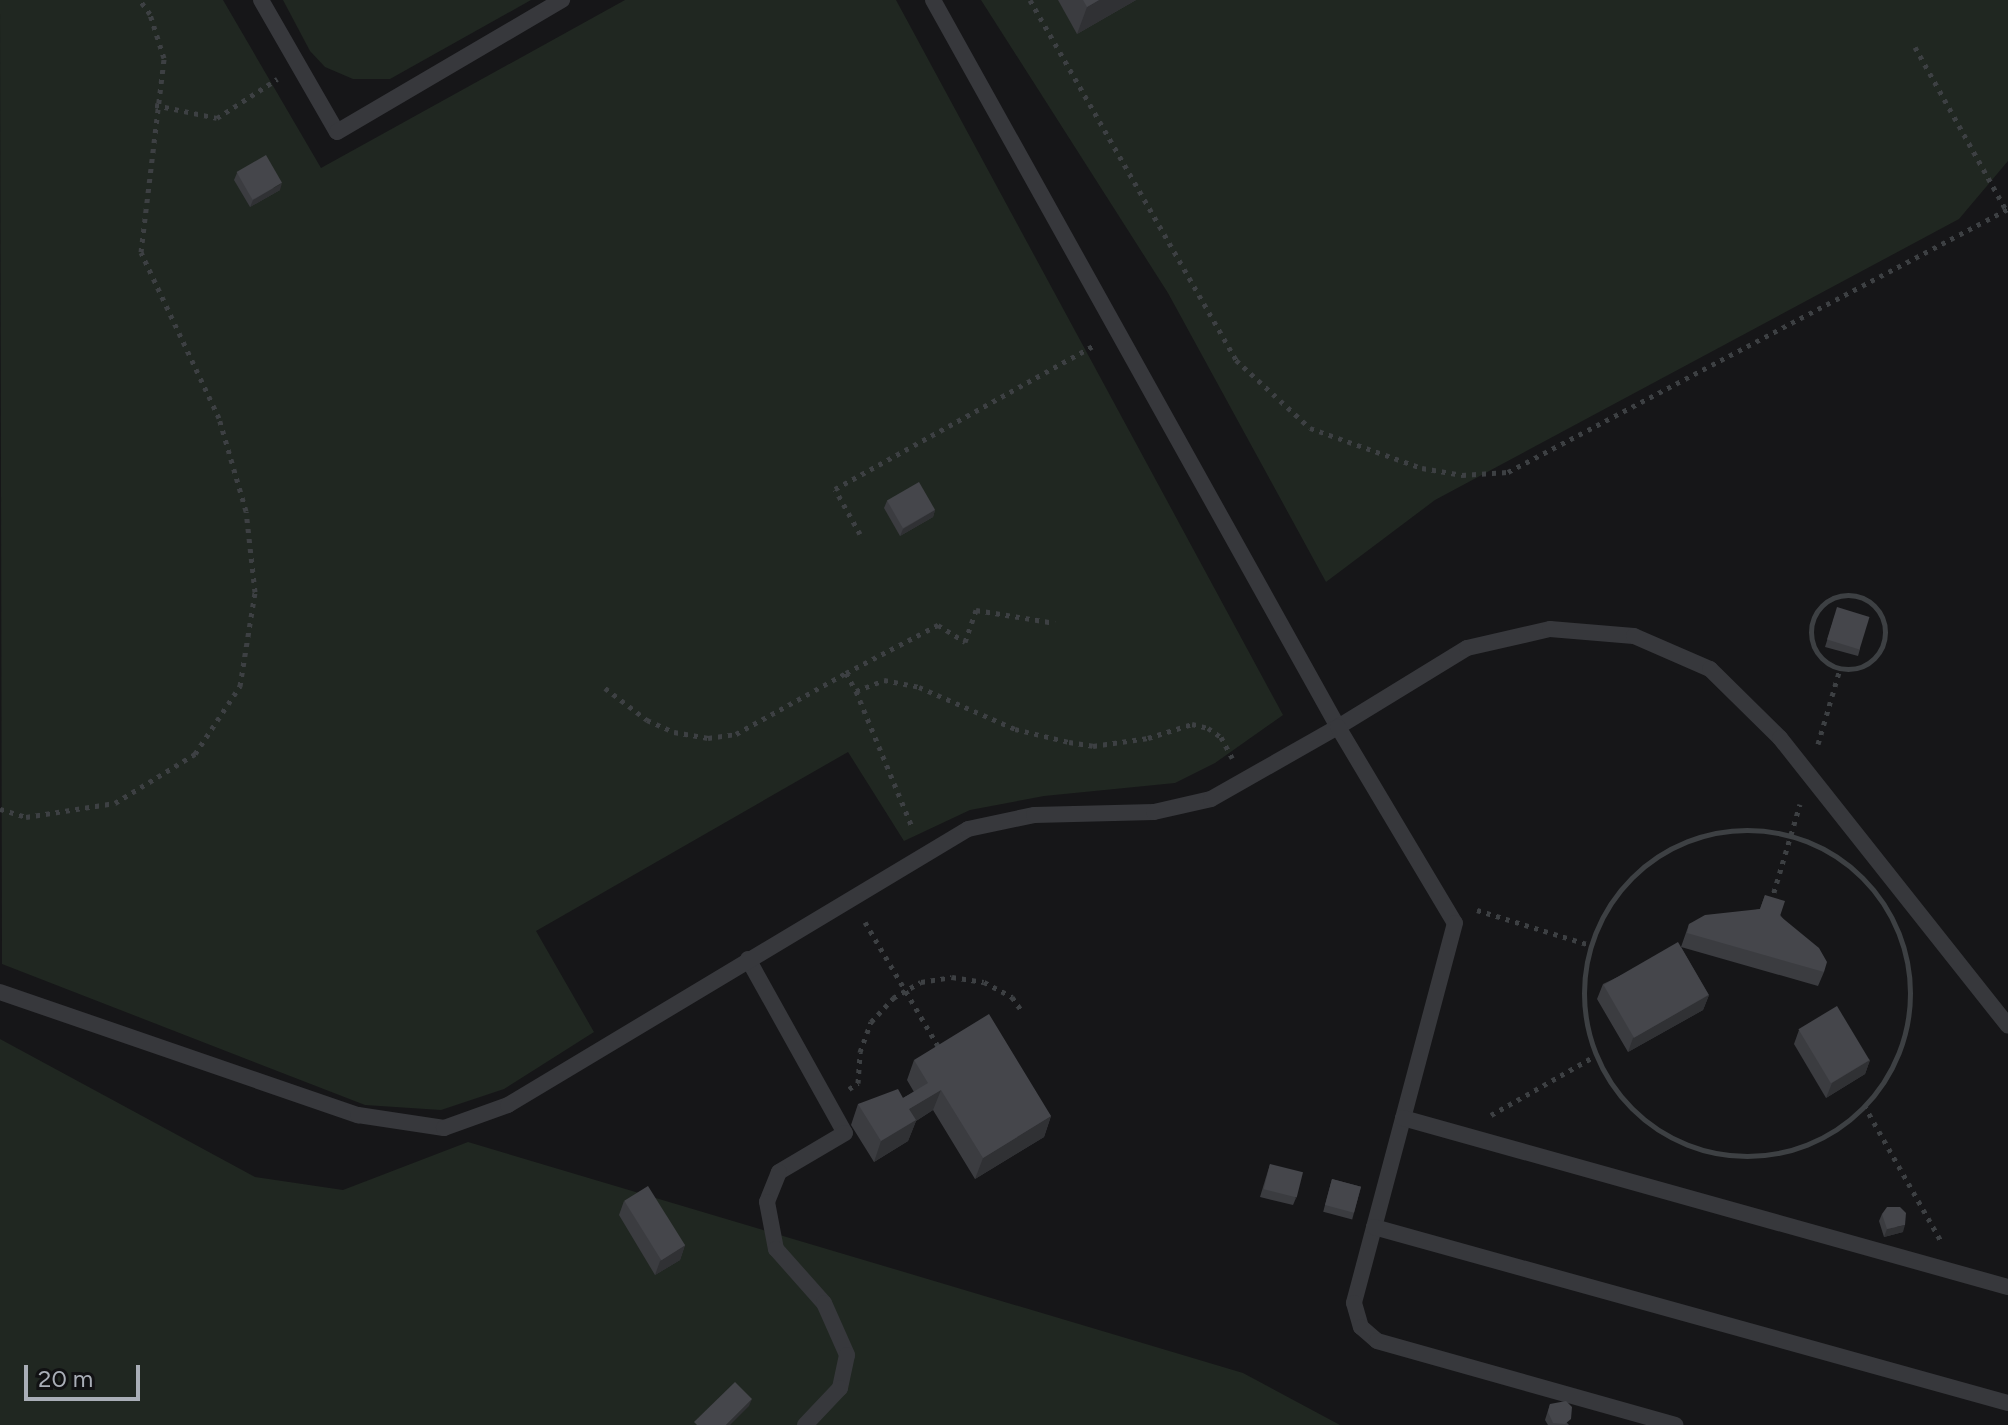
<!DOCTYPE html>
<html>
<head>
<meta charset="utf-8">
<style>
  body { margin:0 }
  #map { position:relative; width:2008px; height:1425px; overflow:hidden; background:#161618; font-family:Figtree,sans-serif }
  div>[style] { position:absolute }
  .green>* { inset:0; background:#202721 }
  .path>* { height:5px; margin-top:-2.5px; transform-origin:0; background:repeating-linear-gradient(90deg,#3d4043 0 4px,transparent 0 10px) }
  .path>.ring { margin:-2.5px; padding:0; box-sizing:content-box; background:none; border:5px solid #3d4043; border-radius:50% }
  .lane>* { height:16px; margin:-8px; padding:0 8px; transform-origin:8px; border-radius:8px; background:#37383c }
  .wall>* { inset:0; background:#3b3c40; transform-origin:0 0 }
  .shaded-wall>* { inset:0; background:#303134 }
  .building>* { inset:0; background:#45464b; transform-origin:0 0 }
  span { translate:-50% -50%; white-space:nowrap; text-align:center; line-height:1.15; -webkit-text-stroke:8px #111113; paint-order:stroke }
  .scale { position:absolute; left:24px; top:1365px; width:116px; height:36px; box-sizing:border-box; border:4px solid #a9aeb7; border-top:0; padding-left:10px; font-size:24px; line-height:28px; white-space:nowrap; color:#a9aeb7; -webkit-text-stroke:6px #111113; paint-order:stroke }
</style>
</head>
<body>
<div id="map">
  <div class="green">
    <div style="clip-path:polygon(0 0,223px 0,321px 168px,625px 0,896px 0,1283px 715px,1215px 763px,1175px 783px,1044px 796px,970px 810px,904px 841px,848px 752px,536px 931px,594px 1032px,504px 1089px,441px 1110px,365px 1105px,2px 964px)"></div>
    <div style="clip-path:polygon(283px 0,531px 0,390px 79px,353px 79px,325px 67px,310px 51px)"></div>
    <div style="clip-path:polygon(981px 0,2008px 0,2008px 161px,1959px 219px,1435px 500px,1326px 582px,1168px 293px)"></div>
    <div style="clip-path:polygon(0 1039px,255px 1177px,343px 1190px,468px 1142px,1243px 1373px,1340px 1425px,0 1425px)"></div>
  </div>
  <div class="path">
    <div style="left:1030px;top:0;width:415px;rotate:60.2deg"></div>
    <div style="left:1236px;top:360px;width:100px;rotate:42.6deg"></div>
    <div style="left:1310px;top:428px;width:119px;rotate:19.7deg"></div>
    <div style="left:1422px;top:468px;width:41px;rotate:9.9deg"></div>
    <div style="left:1462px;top:475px;width:46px;rotate:-3.7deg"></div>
    <div style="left:1508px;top:472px;width:565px;rotate:-27.74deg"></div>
    <div style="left:1915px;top:47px;width:187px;rotate:60.8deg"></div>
    <div style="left:155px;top:105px;width:63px;rotate:11.8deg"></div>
    <div style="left:217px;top:118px;width:72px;rotate:-33deg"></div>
    <div style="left:860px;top:534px;width:51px;rotate:-119.1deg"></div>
    <div style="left:835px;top:489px;width:297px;rotate:-29deg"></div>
    <div class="ring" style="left:1811px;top:595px;width:69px;height:69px"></div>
    <div style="left:846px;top:673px;width:104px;rotate:-27.6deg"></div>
    <div style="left:938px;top:625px;width:32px;rotate:32deg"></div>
    <div style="left:965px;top:642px;width:34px;rotate:-71deg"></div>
    <div style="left:976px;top:610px;width:80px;rotate:9.3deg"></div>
    <div style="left:605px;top:688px;width:53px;rotate:37.3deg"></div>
    <div style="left:647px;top:720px;width:30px;rotate:24deg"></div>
    <div style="left:674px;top:732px;width:35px;rotate:10deg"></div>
    <div style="left:708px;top:738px;width:28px;rotate:-8deg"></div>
    <div style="left:736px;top:734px;width:126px;rotate:-29deg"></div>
    <div style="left:846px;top:673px;width:21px;rotate:61deg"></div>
    <div style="left:856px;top:691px;width:30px;rotate:-21deg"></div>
    <div style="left:884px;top:680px;width:36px;rotate:11deg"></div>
    <div style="left:919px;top:687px;width:105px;rotate:23.6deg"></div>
    <div style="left:1015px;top:729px;width:56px;rotate:13.5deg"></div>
    <div style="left:1069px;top:742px;width:24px;rotate:9deg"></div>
    <div style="left:1093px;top:746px;width:56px;rotate:-8.3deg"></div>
    <div style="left:1148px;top:738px;width:46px;rotate:-17.7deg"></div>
    <div style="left:1192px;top:724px;width:16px;rotate:14deg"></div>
    <div style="left:1208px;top:728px;width:16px;rotate:35deg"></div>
    <div style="left:1221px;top:737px;width:24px;rotate:62deg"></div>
    <div style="left:856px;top:691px;width:149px;rotate:67.6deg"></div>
    <div style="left:1818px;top:744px;width:78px;rotate:-73.7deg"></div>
    <div style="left:0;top:809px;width:27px;rotate:17deg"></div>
    <div style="left:26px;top:817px;width:90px;rotate:-8.9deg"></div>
    <div style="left:115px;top:803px;width:94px;rotate:-31.5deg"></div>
    <div style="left:195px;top:754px;width:82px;rotate:-56.5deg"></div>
    <div style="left:240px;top:686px;width:95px;rotate:-80.9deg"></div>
    <div style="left:255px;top:592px;width:81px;rotate:-96.3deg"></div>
    <div style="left:246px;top:511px;width:97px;rotate:-106.2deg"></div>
    <div style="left:219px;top:418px;width:183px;rotate:-115.2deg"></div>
    <div style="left:141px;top:252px;width:195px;rotate:-83.2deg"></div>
    <div style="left:164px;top:58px;width:46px;rotate:-107.7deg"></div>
    <div style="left:150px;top:14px;width:17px;rotate:-126deg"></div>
    <div class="ring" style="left:1584px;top:830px;width:321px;height:321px"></div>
    <div style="left:1771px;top:902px;width:102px;rotate:-73.5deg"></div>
    <div style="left:1477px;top:910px;width:118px;rotate:17.2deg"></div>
    <div style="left:865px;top:922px;width:150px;rotate:59.5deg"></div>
    <div style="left:849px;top:1089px;width:11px;rotate:-34deg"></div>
    <div style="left:858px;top:1083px;width:31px;rotate:-86deg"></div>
    <div style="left:860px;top:1052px;width:32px;rotate:-70deg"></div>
    <div style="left:871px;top:1022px;width:33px;rotate:-47deg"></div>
    <div style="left:893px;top:998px;width:32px;rotate:-30deg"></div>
    <div style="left:921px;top:982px;width:31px;rotate:-9deg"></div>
    <div style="left:952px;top:977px;width:32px;rotate:9deg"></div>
    <div style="left:984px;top:982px;width:32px;rotate:28deg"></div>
    <div style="left:1012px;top:997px;width:16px;rotate:55deg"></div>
    <div style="left:1864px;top:1105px;width:156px;rotate:60.5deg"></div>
    <div style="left:1491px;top:1115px;width:120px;rotate:-29.6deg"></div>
  </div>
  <div class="lane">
    <div style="left:261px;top:0;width:152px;rotate:60.1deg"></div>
    <div style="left:337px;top:132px;width:261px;rotate:-30.4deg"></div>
    <div style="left:933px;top:0;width:832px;rotate:60.88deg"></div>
    <div style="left:1338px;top:727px;width:151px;rotate:-31.5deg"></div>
    <div style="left:1467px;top:648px;width:85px;rotate:-12.9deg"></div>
    <div style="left:1550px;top:629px;width:84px;rotate:4.8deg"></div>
    <div style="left:1634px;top:636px;width:83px;rotate:23.5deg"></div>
    <div style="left:1710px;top:669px;width:98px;rotate:44.6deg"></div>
    <div style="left:1780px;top:738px;width:367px;rotate:51.6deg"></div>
    <div style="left:748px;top:959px;width:199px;rotate:60.9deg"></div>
    <div style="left:845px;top:1133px;width:77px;rotate:149.4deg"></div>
    <div style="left:779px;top:1172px;width:32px;rotate:112deg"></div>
    <div style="left:767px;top:1202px;width:48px;rotate:79.2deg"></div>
    <div style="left:776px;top:1249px;width:72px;rotate:48.4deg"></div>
    <div style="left:824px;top:1303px;width:57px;rotate:66.1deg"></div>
    <div style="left:847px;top:1355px;width:34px;rotate:102deg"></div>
    <div style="left:840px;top:1388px;width:51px;rotate:133.4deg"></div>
    <div style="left:0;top:992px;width:379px;rotate:19deg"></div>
    <div style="left:358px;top:1115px;width:87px;rotate:8.6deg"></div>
    <div style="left:444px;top:1128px;width:68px;rotate:-19.8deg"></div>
    <div style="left:508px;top:1105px;width:536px;rotate:-30.96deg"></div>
    <div style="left:968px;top:829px;width:67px;rotate:-12deg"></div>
    <div style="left:1034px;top:815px;width:120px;rotate:-1.4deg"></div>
    <div style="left:1154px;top:812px;width:58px;rotate:-12.8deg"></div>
    <div style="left:1211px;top:799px;width:146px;rotate:-29.6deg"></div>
    <div style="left:1338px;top:727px;width:228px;rotate:59.2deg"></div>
    <div style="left:1455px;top:923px;width:393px;rotate:104.9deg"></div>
    <div style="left:1354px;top:1303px;width:25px;rotate:74deg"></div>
    <div style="left:1361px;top:1327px;width:21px;rotate:41deg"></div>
    <div style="left:1377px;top:1341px;width:310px;rotate:15.7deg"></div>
    <div style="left:1403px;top:1118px;width:628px;rotate:15.61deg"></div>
    <div style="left:1374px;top:1227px;width:658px;rotate:15.51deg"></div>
  </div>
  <div class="wall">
    <div style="clip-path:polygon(1058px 0,1136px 0,1077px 34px)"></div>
    <div style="clip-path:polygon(237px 173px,280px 190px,250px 207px,234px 180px)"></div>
    <div style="clip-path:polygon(887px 501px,935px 510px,933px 517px,900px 536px,884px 508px)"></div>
    <div style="clip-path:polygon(1835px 615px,1860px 649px,1858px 656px,1825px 647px)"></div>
    <div style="clip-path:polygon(1765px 895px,1824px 972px,1818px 986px,1681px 947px,1709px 995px,1703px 1010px,1628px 1052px,1597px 999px,1603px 984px,1681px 947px,1689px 924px,1760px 909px)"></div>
    <div style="clip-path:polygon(1799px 1030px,1870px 1060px,1865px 1074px,1826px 1098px,1794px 1044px)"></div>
    <div style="clip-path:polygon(914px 1060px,1051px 1116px,1044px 1137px,975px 1179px,933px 1110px,916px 1121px,908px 1141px,874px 1162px,851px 1125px,858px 1104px,903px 1098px,914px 1092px,907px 1080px)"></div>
    <div style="clip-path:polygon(1270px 1164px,1296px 1198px,1293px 1205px,1260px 1197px)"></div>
    <div style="left:1332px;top:1179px;width:30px;height:34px;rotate:15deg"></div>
    <div style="clip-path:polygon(624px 1201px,685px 1245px,680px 1260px,655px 1275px,619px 1215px)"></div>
    <div style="clip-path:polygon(1882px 1214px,1903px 1232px,1884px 1237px,1879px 1221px)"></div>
    <div style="clip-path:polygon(1550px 1404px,1569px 1425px,1548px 1425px,1545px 1420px)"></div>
  </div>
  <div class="shaded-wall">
    <div style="clip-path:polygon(1099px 0,1136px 0,1077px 34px,1087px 7px)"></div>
    <div style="clip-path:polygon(282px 183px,280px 190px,250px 207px,253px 200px)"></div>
    <div style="clip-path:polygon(935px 510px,933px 517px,900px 536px,903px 529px)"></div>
    <div style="clip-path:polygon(1709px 995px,1703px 1010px,1628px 1052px,1633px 1038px)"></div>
    <div style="clip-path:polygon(1870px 1060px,1865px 1074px,1826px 1098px,1832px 1083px)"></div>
    <div style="clip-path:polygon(941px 1090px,933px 1110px,916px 1121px,908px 1141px,874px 1162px,881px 1141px,909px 1109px)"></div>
    <div style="clip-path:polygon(1051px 1116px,1044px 1137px,975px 1179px,983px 1158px)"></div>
    <div style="clip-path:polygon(1905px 1225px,1903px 1232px,1884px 1237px,1887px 1229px)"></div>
    <div style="clip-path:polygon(685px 1245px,680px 1260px,655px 1275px,660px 1261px)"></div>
    <div style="clip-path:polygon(752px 1399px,749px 1406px,730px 1425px,726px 1425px)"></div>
  </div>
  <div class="building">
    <div style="clip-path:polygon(1083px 0,1099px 0,1087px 7px)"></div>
    <div style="left:266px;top:155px;width:32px;height:34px;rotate:60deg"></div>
    <div style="left:919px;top:482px;width:32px;height:37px;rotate:60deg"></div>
    <div style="left:1837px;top:607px;width:34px;height:34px;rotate:17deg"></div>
    <div style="clip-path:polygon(1765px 895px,1785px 901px,1780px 916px,1819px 948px,1827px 962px,1824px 972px,1687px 933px,1689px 924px,1705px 915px,1760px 909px)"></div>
    <div style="left:1678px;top:942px;width:61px;height:86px;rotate:60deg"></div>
    <div style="left:1837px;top:1006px;width:63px;height:45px;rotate:59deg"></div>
    <div style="clip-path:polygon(989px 1014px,1051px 1116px,983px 1158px,941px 1090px,909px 1109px,916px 1120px,881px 1141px,858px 1104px,898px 1089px,903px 1098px,928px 1083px,914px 1060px)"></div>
    <div style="left:1270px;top:1164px;width:34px;height:26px;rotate:14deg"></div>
    <div style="left:1332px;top:1179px;width:30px;height:27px;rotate:15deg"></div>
    <div style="left:648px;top:1186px;width:70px;height:28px;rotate:58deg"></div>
    <div style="clip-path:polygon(1887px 1207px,1900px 1207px,1906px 1213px,1905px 1225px,1887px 1229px,1882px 1214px)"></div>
    <div style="clip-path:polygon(735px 1382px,752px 1399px,726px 1425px,697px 1425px,694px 1422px)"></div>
    <div style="clip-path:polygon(1566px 1401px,1572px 1407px,1571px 1419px,1565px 1424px,1553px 1423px,1548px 1412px,1550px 1404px)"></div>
  </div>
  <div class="scale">20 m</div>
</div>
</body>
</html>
